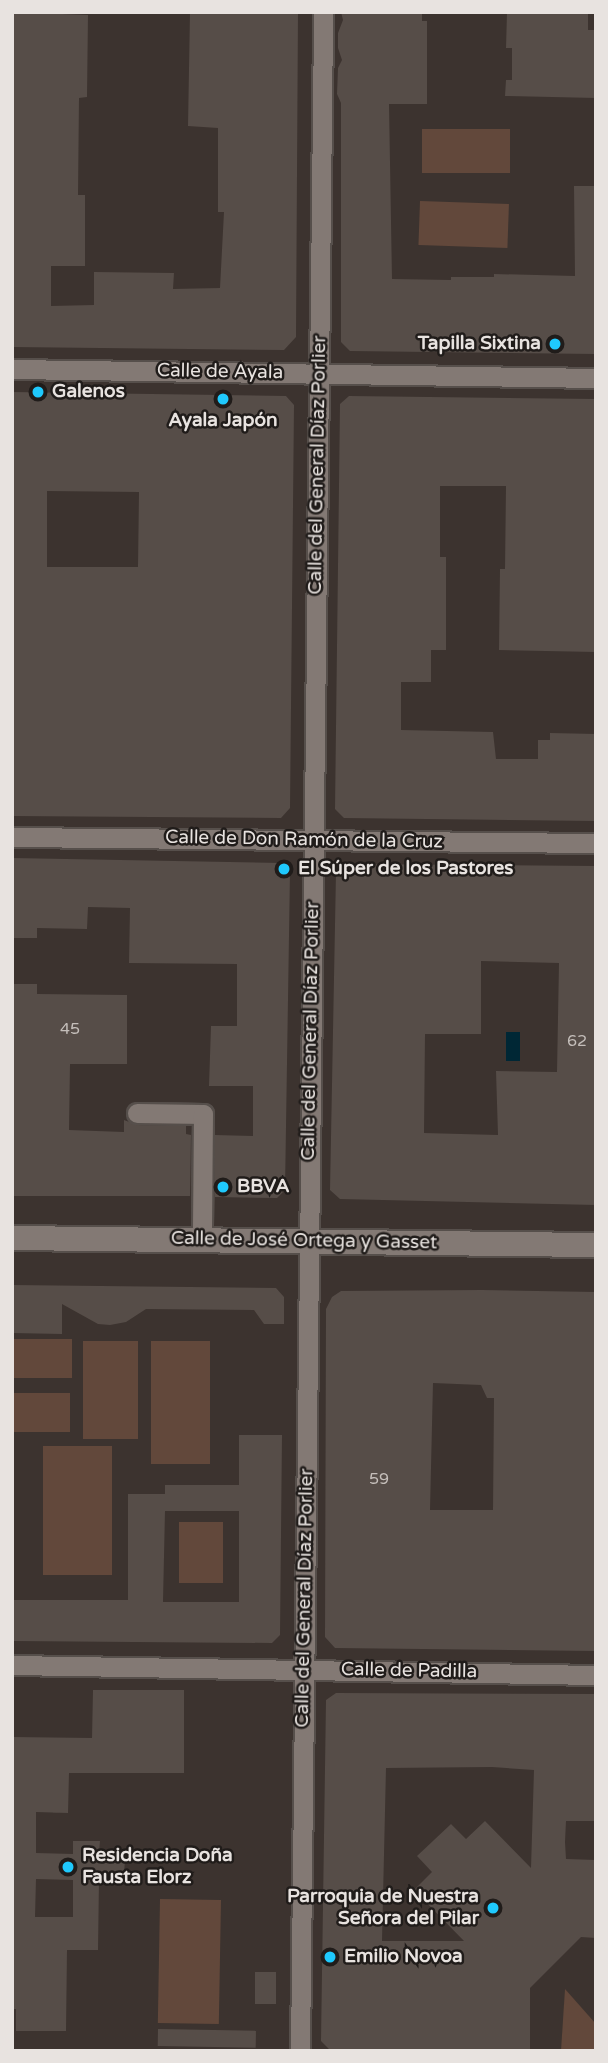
<!DOCTYPE html>
<html>
<head>
<meta charset="utf-8">
<style>
  body { margin:0 }
  #map { position:relative; width:608px; height:2063px; overflow:hidden; background:#3c332f; font-family:"Varela Round",sans-serif }
  div>[style] { position:absolute }
  .green>* { inset:0; background:#62483b; transform-origin:0 0 }
  .water>* { inset:0; background:#002735; transform-origin:0 0 }
  .building>* { inset:0; background:#564d48; transform-origin:0 0 }
  .roads { filter:drop-shadow(2px 0 #564f4b) drop-shadow(-2px 0 #564f4b) drop-shadow(0 2px #564f4b) drop-shadow(0 -2px #564f4b) }
  .minor>* { height:19px; margin:-9.5px; padding:0 9.5px; transform-origin:9.5px; border-radius:9.5px; background:#837974 }
  .tertiary>* { height:24px; margin:-12px; padding:0 12px; transform-origin:12px; border-radius:12px; background:#837974 }
  .dots>* { width:19px; height:19px; translate:-50% -50%; box-sizing:border-box; border:4px solid #201c1a; border-radius:50% }
  span { translate:-50% -50%; white-space:nowrap; text-align:center; line-height:1.15; -webkit-text-stroke:5px #201c1a; paint-order:stroke }
  .number-label { font-size:16px; color:#c4beba }
  .number-label span { -webkit-text-stroke-width:0 }
  .poi-label { font-size:19px; color:#e8e3e0; font-weight:700 }
  .right { translate:-100% -50%; text-align:right }
  .left { translate:0 -50%; text-align:left }
  .street-label { font-size:19px; color:#e8e3e0 }
  .frame { position:absolute; inset:0; border:14px solid #e8e3e0; pointer-events:none }
</style>
</head>
<body>
<div id="map">
  <div class="green">
    <div style="left:422px;top:129px;width:88px;height:44px"></div>
    <div style="left:420px;top:201px;width:89px;height:44px;rotate:2deg"></div>
    <div style="left:72px;top:1339px;width:39px;height:60px;rotate:90deg"></div>
    <div style="left:83px;top:1341px;width:55px;height:98px"></div>
    <div style="left:151px;top:1341px;width:59px;height:123px"></div>
    <div style="left:12px;top:1393px;width:58px;height:39px"></div>
    <div style="left:43px;top:1446px;width:69px;height:129px"></div>
    <div style="left:179px;top:1522px;width:44px;height:61px"></div>
    <div style="left:160px;top:1899px;width:61px;height:124px;rotate:1deg"></div>
    <div style="clip-path:polygon(565px 1989px,596px 2024px,596px 2051px,561px 2051px)"></div>
  </div>
  <div class="water">
    <div style="left:506px;top:1032px;width:14px;height:29px"></div>
  </div>
  <div class="building">
    <div style="clip-path:polygon(12px 12px,88px 15px,87px 97px,79px 98px,78px 195px,85px 195px,85px 266px,51px 266px,51px 306px,94px 305px,94px 272px,174px 273px,173px 289px,220px 288px,224px 212px,218px 212px,218px 128px,188px 126px,190px 12px,298px 12px,296px 337px,284px 350px,12px 347px)"></div>
    <div style="clip-path:polygon(341px 12px,422px 12px,422px 21px,427px 21px,427px 104px,389px 104px,392px 279px,451px 280px,451px 277px,494px 277px,494px 274px,575px 276px,574px 186px,596px 186px,596px 354px,350px 351px,341px 342px,341px 103px,337px 94px,338px 68px,342px 60px,338px 48px,338px 33px,343px 20px)"></div>
    <div style="clip-path:polygon(507px 12px,588px 12px,588px 30px,596px 30px,596px 98px,505px 96px,506px 80px,512px 80px,512px 48px,506px 48px)"></div>
    <div style="clip-path:polygon(evenodd,12px 392px,286px 396px,294px 405px,290px 808px,281px 818px,12px 816px,12px 392px,47px 491px,139px 492px,138px 567px,47px 567px,47px 491px)"></div>
    <div style="clip-path:polygon(349px 396px,596px 399px,596px 652px,499px 650px,500px 569px,505px 569px,506px 486px,440px 486px,440px 557px,446px 557px,446px 650px,431px 650px,431px 682px,401px 682px,401px 730px,493px 732px,496px 759px,538px 759px,538px 740px,550px 740px,550px 733px,596px 734px,596px 821px,344px 818px,335px 809px,340px 404px)"></div>
    <div style="clip-path:polygon(12px 858px,282px 863px,290px 872px,285px 1190px,277px 1198px,215px 1197px,215px 1135px,253px 1136px,253px 1086px,209px 1086px,211px 1026px,237px 1026px,237px 964px,129px 963px,130px 908px,88px 907px,87px 929px,37px 928px,37px 938px,12px 938px)"></div>
    <div style="clip-path:polygon(evenodd,346px 864px,596px 866px,596px 1205px,340px 1199px,330px 1190px,336px 872px,346px 864px,481px 961px,559px 963px,557px 1072px,496px 1071px,498px 1135px,424px 1133px,425px 1034px,481px 1034px,481px 961px)"></div>
    <div style="clip-path:polygon(12px 984px,37px 984px,37px 994px,127px 995px,127px 1064px,70px 1064px,69px 1130px,124px 1132px,124px 1120px,137px 1125px,186px 1126px,186px 1134px,191px 1135px,190px 1196px,12px 1196px)"></div>
    <div style="clip-path:polygon(12px 1285px,276px 1288px,284px 1297px,284px 1324px,264px 1324px,254px 1310px,146px 1309px,126px 1322px,110px 1325px,98px 1324px,62px 1304px,62px 1334px,12px 1333px)"></div>
    <div style="clip-path:polygon(evenodd,482px 1290px,596px 1292px,596px 1651px,335px 1648px,325px 1637px,326px 1309px,332px 1297px,341px 1291px,482px 1290px,433px 1383px,481px 1385px,487px 1398px,494px 1398px,493px 1510px,430px 1510px,433px 1383px)"></div>
    <div style="clip-path:polygon(evenodd,239px 1435px,282px 1435px,280px 1635px,272px 1643px,12px 1641px,12px 1600px,128px 1600px,128px 1494px,165px 1494px,165px 1485px,239px 1485px,239px 1435px,165px 1511px,239px 1511px,239px 1602px,163px 1602px,165px 1511px)"></div>
    <div style="clip-path:polygon(evenodd,93px 1690px,184px 1690px,184px 1773px,69px 1773px,68px 1813px,36px 1812px,36px 1853px,73px 1854px,73px 1841px,100px 1841px,99px 1854px,118px 1855px,125px 1860px,124px 1874px,119px 1880px,99px 1880px,98px 1950px,67px 1950px,66px 2031px,16px 2031px,16px 2009px,12px 2009px,12px 1737px,92px 1738px,93px 1690px,36px 1879px,73px 1880px,73px 1917px,35px 1917px,36px 1879px)"></div>
    <div style="clip-path:polygon(evenodd,336px 1693px,596px 1694px,596px 1821px,566px 1821px,565px 1842px,566px 1859px,596px 1860px,596px 1938px,581px 1937px,530px 1988px,530px 2051px,330px 2050px,321px 2041px,326px 1700px,336px 1693px,492px 1767px,534px 1770px,531px 1868px,485px 1821px,466px 1839px,451px 1824px,417px 1856px,432px 1872px,414px 1890px,464px 1941px,382px 1941px,386px 1768px,492px 1767px)"></div>
    <div style="left:255px;top:1972px;width:21px;height:32px"></div>
    <div style="left:158px;top:2029px;width:98px;height:17px;rotate:1deg"></div>
  </div>
  <div class="roads">
    <div class="minor">
      <div style="left:12px;top:369px;width:584px;rotate:0.88deg"></div>
      <div style="left:12px;top:837px;width:584px;rotate:0.59deg"></div>
      <div style="left:137px;top:1113px;width:66px;rotate:0.9deg"></div>
      <div style="left:203px;top:1114px;width:126px;rotate:90.5deg"></div>
      <div style="left:12px;top:1665px;width:584px;rotate:0.98deg"></div>
      <div style="left:300px;top:2051px;width:2039px;rotate:-89.35deg"></div>
    </div>
    <div class="tertiary">
      <div style="left:12px;top:1238px;width:584px;rotate:0.69deg"></div>
    </div>
  </div>
  <div class="dots">
    <div style="left:555px;top:344px;background:#1fc9fd"></div>
    <div style="left:38px;top:392px;background:#1fc9fd"></div>
    <div style="left:223px;top:399px;background:#1fc9fd"></div>
    <div style="left:284px;top:869px;background:#1fc9fd"></div>
    <div style="left:223px;top:1187px;background:#1fc9fd"></div>
    <div style="left:68px;top:1867px;background:#1fc9fd"></div>
    <div style="left:493px;top:1908px;background:#1fc9fd"></div>
    <div style="left:330px;top:1957px;background:#1fc9fd"></div>
  </div>
  <div class="number-label">
    <span style="left:70px;top:1029px">45</span>
    <span style="left:577px;top:1041px">62</span>
    <span style="left:379px;top:1479px">59</span>
  </div>
  <div class="poi-label">
    <span class="right" style="left:541px;top:344px">Tapilla Sixtina</span>
    <span class="left" style="left:52px;top:392px">Galenos</span>
    <span style="left:223px;top:421px">Ayala Japón</span>
    <span class="left" style="left:298px;top:869px">El Súper de los Pastores</span>
    <span class="left" style="left:237px;top:1187px">BBVA</span>
    <span class="left" style="left:82px;top:1867px">Residencia Doña<br>Fausta Elorz</span>
    <span class="right" style="left:479px;top:1908px">Parroquia de Nuestra<br>Señora del Pilar</span>
    <span class="left" style="left:344px;top:1957px">Emilio Novoa</span>
  </div>
  <div class="street-label">
    <span style="left:220px;top:372px;rotate:1deg">Calle de Ayala</span>
    <span style="left:318px;top:465px;rotate:-89deg">Calle del General Díaz Porlier</span>
    <span style="left:304px;top:840px;rotate:1deg">Calle de Don Ramón de la Cruz</span>
    <span style="left:311px;top:1031px;rotate:-89deg">Calle del General Díaz Porlier</span>
    <span style="left:304px;top:1241px;rotate:1deg">Calle de José Ortega y Gasset</span>
    <span style="left:305px;top:1598px;rotate:-89deg">Calle del General Díaz Porlier</span>
    <span style="left:409px;top:1671px;rotate:1deg">Calle de Padilla</span>
  </div>
  <div class="frame"></div>
</div>
</body>
</html>
